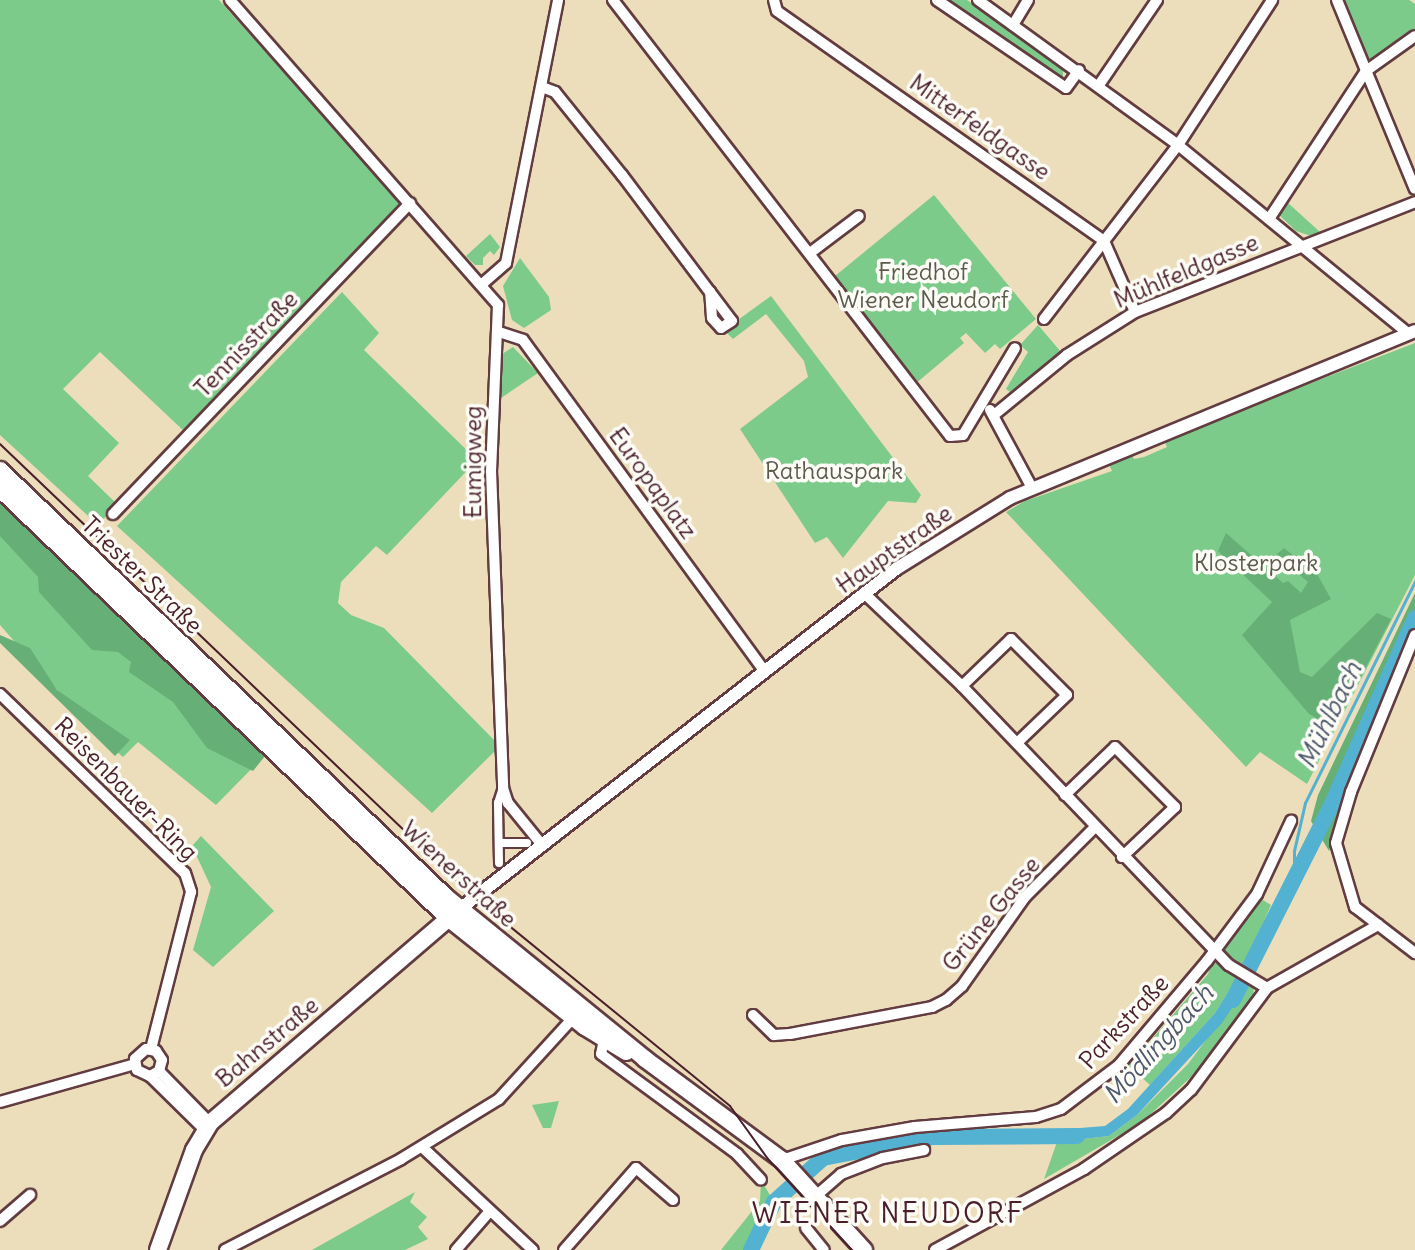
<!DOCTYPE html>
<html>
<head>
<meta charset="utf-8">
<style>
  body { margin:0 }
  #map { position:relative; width:1415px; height:1250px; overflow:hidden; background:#ecdeba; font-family:Delius,sans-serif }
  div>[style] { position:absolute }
  .green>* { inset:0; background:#7dcb8a }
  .forest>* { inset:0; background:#66af76 }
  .water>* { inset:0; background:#53b1d1 }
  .stream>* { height:2.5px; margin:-1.25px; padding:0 1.25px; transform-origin:1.25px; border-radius:1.25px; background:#53b1d1 }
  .river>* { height:16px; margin:-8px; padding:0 8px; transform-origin:8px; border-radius:8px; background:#53b1d1 }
  .roads { filter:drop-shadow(2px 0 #623c40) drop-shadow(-2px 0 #623c40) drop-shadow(0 2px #623c40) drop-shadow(0 -2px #623c40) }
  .pedestrian>* { height:8px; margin:-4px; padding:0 4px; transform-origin:4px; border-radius:4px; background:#fff }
  .minor>* { height:10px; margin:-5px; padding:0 5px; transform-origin:5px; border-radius:5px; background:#fff }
  .tertiary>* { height:12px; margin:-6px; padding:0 6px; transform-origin:6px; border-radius:6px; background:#fff }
  .primary>* { height:16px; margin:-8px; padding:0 8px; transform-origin:8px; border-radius:8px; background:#fff }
  .tram>* { height:2px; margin:-1px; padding:0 1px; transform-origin:1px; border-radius:1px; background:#4a1f2b }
  span { translate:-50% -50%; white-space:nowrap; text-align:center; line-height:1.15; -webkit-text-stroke:7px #fdfcf7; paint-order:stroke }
  .street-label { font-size:24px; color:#4a1f2b }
  .park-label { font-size:24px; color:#5c5b4c }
  .water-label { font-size:26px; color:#4e596d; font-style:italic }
  .quarter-label { font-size:28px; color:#4a1f2b; letter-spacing:2px }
</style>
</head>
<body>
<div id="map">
  <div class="green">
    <div style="clip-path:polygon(0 0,219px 0,401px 202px,185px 432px,100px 352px,63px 389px,119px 443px,88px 476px,117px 504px,98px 525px,0 435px)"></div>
    <div style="clip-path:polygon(945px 0,967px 0,1063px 66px,1063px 76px,1057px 77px)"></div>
    <div style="clip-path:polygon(1341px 0,1409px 0,1415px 4px,1415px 32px,1369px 64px)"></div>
    <div style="clip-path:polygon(934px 195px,1036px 319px,1000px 349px,995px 344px,985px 353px,966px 333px,960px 338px,964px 343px,915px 384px,835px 276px)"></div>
    <div style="clip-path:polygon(1287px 202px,1320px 232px,1311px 236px,1296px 231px,1279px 215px)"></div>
    <div style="clip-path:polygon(490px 234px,500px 247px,494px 255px,490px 251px,483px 258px,483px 265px,475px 265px,466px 256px)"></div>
    <div style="clip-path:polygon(520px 258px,549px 297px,551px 310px,524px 328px,512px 320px,503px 286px)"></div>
    <div style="clip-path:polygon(342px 292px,379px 333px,364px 350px,477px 460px,387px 555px,376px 546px,341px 582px,338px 603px,351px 615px,384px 628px,494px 740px,495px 751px,432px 813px,117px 526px)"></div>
    <div style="clip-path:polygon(771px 296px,921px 495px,916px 503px,888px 501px,843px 558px,827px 537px,815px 543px,740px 429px,808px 377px,804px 361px,766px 314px,733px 339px,724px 330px)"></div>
    <div style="clip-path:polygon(1038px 325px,1061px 352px,1010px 392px,1006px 389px,1028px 352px,1020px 345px)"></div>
    <div style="clip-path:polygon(1415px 343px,1415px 575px,1307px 784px,1260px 752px,1246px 767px,1006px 512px,1025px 501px,1112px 471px,1108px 462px,1131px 452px,1134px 459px,1144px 457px,1167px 447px,1164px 440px,1184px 432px)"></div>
    <div style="clip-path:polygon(513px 347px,538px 373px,498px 400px,502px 354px)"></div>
    <div style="clip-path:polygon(0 500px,269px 751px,216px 805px,138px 742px,123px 757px,96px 734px,0 625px)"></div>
    <div style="clip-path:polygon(201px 836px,274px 911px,213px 967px,193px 950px,211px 887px,192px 846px)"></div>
    <div style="clip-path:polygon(1258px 897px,1271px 905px,1244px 967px,1223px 951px,1223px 944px)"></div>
    <div style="clip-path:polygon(1219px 963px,1237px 978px,1215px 1013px,1150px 1085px,1129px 1066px,1208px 974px,1211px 964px)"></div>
    <div style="clip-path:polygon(1248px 984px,1254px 985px,1253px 999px,1191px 1077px,1142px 1122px,1044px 1179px,1057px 1142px,1109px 1136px,1137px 1115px,1188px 1064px)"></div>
    <div style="clip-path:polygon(559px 1101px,551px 1128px,543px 1128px,532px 1105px)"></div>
    <div style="clip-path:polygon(761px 1180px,773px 1200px,748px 1250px,721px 1250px,760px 1201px)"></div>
    <div style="clip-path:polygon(415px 1192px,410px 1202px,427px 1217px,418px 1227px,428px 1239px,405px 1250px,312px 1250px)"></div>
  </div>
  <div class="forest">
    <div style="clip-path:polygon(0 498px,269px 751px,253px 771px,207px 748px,173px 702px,129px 672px,131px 662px,118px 652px,92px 650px,39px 592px,38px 577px,0 536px)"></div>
    <div style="clip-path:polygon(1226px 533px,1283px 583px,1288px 581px,1301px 593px,1308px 582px,1276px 555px,1284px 548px,1317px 574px,1331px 599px,1290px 620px,1300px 672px,1312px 677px,1377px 613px,1391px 619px,1334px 728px,1309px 714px,1242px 635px,1272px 602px,1218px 551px)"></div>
    <div style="clip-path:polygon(1415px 593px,1415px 613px,1377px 690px,1381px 701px,1329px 851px,1311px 821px,1318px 795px)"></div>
    <div style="clip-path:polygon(0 635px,30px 648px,57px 690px,130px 740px,115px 756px,0 643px)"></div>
  </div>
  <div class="water">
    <div style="clip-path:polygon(1237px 978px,1248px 984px,1222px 1023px,1137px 1115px,1109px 1136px,1057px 1142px,1055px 1130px,1105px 1126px,1128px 1109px,1215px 1013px)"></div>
  </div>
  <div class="stream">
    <div style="left:1294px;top:871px;width:20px;rotate:-90deg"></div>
    <div style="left:1294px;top:851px;width:49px;rotate:-77.1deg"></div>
    <div style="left:1305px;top:803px;width:248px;rotate:-63.6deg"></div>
  </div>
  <div class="river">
    <div style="left:1233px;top:1000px;width:217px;rotate:-63.2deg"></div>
    <div style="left:1331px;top:806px;width:206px;rotate:-65.9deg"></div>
    <div style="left:751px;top:1250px;width:53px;rotate:-64.4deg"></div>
    <div style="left:774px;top:1202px;width:66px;rotate:-41.9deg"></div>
    <div style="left:823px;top:1158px;width:112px;rotate:-10.8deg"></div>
    <div style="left:933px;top:1137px;width:144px;rotate:-0.4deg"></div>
  </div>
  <div class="roads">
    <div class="pedestrian">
      <div style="left:499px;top:843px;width:28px"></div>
      <div style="left:499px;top:863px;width:60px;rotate:-91deg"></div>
      <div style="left:498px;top:803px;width:16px;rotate:-72deg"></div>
    </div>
    <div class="minor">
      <div style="left:230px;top:0;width:406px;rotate:48.7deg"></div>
      <div style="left:498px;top:305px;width:166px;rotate:92.4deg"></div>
      <div style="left:491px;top:471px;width:317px;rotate:87.8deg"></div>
      <div style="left:503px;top:788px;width:16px;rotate:72deg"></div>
      <div style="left:508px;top:803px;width:55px;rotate:50.9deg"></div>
      <div style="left:613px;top:0;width:551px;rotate:52.3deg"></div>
      <div style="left:950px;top:436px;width:13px;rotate:-4deg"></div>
      <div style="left:963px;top:435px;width:101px;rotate:-59.1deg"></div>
      <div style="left:774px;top:0;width:11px;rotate:75deg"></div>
      <div style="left:777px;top:11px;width:400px;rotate:35.1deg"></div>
      <div style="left:1104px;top:241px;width:77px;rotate:66.4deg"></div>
      <div style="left:937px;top:0;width:156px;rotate:34.3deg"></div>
      <div style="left:1066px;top:88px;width:22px;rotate:-54deg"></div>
      <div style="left:978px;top:0;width:247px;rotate:35.9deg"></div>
      <div style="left:1178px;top:145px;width:297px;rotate:39.3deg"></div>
      <div style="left:1337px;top:0;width:204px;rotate:67.6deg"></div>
      <div style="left:1013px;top:25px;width:29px;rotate:-59deg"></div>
      <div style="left:1099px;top:85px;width:103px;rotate:-55.7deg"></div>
      <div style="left:542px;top:87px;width:14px;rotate:21deg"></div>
      <div style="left:555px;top:92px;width:107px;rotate:51.1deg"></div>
      <div style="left:622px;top:175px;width:146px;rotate:53.1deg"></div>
      <div style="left:710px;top:292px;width:36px;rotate:53deg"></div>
      <div style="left:732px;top:321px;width:13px;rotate:148deg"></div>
      <div style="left:721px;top:328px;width:13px;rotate:-132deg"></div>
      <div style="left:712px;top:318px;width:26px;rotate:-94deg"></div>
      <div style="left:1269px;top:219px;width:177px;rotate:-56.8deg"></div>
      <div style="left:1366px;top:71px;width:60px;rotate:-35.5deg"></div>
      <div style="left:810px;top:253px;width:61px;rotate:-37.1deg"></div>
      <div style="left:481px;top:285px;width:33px;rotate:-41deg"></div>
      <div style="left:506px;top:263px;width:268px;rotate:-78.8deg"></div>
      <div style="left:1044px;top:319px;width:220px;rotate:-52.4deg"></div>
      <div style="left:1178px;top:145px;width:173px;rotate:-57deg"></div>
      <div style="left:499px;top:332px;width:25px;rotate:18deg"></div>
      <div style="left:523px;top:340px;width:409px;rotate:53.9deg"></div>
      <div style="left:990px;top:410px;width:86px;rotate:61.7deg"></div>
      <div style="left:994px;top:415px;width:94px;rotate:-39.4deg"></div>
      <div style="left:1067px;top:355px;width:80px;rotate:-32.3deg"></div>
      <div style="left:1135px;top:312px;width:301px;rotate:-21.4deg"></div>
      <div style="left:113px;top:514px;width:430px;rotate:-46.3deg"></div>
      <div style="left:864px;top:593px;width:135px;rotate:43.5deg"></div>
      <div style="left:962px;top:686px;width:386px;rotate:46.3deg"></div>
      <div style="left:1229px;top:965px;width:44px;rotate:31.2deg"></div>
      <div style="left:1415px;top:635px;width:170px;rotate:112.2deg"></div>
      <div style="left:1351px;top:792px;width:53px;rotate:106.4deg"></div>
      <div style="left:1336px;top:843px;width:67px;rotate:73.5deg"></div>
      <div style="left:1355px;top:907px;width:76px;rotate:37.5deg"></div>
      <div style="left:962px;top:686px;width:68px;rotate:-43.8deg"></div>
      <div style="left:1011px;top:639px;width:79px;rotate:45deg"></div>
      <div style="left:1067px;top:695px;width:69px;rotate:136.2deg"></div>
      <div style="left:0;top:694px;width:257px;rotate:44.1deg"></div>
      <div style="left:185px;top:873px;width:20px;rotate:72deg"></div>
      <div style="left:191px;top:892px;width:162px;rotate:104.3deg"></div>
      <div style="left:1065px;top:795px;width:69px;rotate:-43.8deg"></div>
      <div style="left:1115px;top:747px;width:85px;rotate:45deg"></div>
      <div style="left:1175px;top:807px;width:73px;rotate:136.7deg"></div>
      <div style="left:753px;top:1015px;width:29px;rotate:44deg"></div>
      <div style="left:774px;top:1035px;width:16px;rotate:-4deg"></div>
      <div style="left:790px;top:1034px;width:145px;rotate:-10.8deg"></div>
      <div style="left:932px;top:1007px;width:16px;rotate:-27deg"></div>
      <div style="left:946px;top:1000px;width:21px;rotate:-41deg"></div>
      <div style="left:962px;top:986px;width:109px;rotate:-54.7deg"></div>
      <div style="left:1025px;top:897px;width:98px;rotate:-45deg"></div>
      <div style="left:604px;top:1039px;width:15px;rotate:101deg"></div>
      <div style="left:601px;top:1054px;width:169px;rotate:36.3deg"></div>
      <div style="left:737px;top:1154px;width:35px;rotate:47deg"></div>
      <div style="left:159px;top:1071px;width:73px;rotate:45.6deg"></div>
      <div style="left:150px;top:1076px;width:10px;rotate:-29deg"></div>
      <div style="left:159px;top:1071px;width:11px;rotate:-75deg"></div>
      <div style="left:162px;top:1060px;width:11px;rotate:-124deg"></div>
      <div style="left:156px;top:1051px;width:10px;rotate:-169deg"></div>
      <div style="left:146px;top:1049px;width:15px;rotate:138deg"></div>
      <div style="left:135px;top:1059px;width:11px;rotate:80deg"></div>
      <div style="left:137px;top:1070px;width:14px;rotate:25deg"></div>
      <div style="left:150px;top:1076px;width:77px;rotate:44.5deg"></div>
      <div style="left:0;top:1102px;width:140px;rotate:-15.7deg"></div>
      <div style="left:422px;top:1147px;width:151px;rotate:42.9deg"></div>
      <div style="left:782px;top:1160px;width:63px;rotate:-18.4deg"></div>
      <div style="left:842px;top:1140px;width:74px;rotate:-10.1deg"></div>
      <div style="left:915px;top:1127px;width:121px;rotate:-4.7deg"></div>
      <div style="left:1036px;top:1117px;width:26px;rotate:-18deg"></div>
      <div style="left:1061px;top:1109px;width:73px;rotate:-37.2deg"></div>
      <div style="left:1119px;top:1065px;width:136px;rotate:-49.8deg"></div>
      <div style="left:1207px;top:961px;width:84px;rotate:-53.3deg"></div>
      <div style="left:1257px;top:894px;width:81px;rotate:-65deg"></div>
      <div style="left:817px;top:1195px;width:32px;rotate:-41deg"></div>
      <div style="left:841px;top:1174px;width:45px;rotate:-20.9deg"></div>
      <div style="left:883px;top:1158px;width:42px;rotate:-11deg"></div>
      <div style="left:0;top:1221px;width:40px;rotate:-41deg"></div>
      <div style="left:806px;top:1228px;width:28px;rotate:51deg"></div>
      <div style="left:225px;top:1250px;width:198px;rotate:-27.3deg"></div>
      <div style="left:401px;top:1159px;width:115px;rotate:-31.5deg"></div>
      <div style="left:499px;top:1099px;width:110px;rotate:-47.6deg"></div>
      <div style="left:456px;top:1250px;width:52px;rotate:-48.9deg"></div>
      <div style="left:564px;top:1250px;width:109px;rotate:-48.7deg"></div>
      <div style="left:636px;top:1168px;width:49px;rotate:40.9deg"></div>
      <div style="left:935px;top:1250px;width:170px;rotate:-28.5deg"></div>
      <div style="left:1084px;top:1169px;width:99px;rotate:-34.3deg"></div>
      <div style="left:1166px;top:1113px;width:34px;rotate:-43deg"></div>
      <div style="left:1191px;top:1090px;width:127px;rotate:-53.3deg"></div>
      <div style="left:1267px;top:988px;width:128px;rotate:-29.6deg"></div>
    </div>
    <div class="tertiary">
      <div style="left:460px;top:909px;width:553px;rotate:-37.95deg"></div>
      <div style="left:896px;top:569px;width:134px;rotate:-31.9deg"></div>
      <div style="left:1010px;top:498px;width:438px;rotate:-22.4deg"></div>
    </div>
    <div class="primary">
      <div style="left:0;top:470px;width:617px;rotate:43.75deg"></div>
      <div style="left:446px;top:897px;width:257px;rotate:39.1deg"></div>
      <div style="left:645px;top:1059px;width:170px;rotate:36.4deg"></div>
      <div style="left:782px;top:1160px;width:122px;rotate:47.7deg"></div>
      <div style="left:0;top:489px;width:620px;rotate:43.76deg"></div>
      <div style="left:448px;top:918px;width:175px;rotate:38.5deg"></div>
      <div style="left:585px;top:1027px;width:48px;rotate:31.4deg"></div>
      <div style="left:158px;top:1250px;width:106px;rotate:-70.2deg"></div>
      <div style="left:194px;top:1150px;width:31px;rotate:-59deg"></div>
      <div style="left:210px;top:1123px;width:323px;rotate:-40.6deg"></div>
    </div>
  </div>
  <div class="tram">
    <div style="left:0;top:444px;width:657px;rotate:43.71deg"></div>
    <div style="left:475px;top:898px;width:329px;rotate:39.2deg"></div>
    <div style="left:730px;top:1106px;width:65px;rotate:54.4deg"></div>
    <div style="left:768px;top:1159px;width:124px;rotate:47.3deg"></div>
  </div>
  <div class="street-label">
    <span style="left:980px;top:127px;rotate:35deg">Mitterfeldgasse</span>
    <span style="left:1186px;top:271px;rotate:-23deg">Mühlfeldgasse</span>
    <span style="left:246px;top:344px;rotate:-46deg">Tennisstraße</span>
    <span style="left:473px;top:462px;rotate:-90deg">Eumigweg</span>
    <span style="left:653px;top:483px;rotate:54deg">Europaplatz</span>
    <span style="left:894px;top:549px;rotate:-35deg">Hauptstraße</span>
    <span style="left:142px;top:575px;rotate:44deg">Triester Straße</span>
    <span style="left:126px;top:789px;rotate:45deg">Reisenbauer-Ring</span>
    <span style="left:459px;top:874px;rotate:42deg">Wienerstraße</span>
    <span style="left:991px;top:914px;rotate:-51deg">Grüne Gasse</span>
    <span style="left:1124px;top:1022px;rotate:-47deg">Parkstraße</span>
    <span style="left:267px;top:1042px;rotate:-40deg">Bahnstraße</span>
  </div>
  <div class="park-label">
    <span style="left:923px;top:286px">Friedhof<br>Wiener Neudorf</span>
    <span style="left:834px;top:471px">Rathauspark</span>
    <span style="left:1256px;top:563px">Klosterpark</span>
  </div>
  <div class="water-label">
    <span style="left:1329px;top:715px;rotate:-64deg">Mühlbach</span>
    <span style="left:1158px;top:1044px;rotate:-48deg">Mödlingbach</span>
  </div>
  <div class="quarter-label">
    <span style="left:888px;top:1213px">WIENER NEUDORF</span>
  </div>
</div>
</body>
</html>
